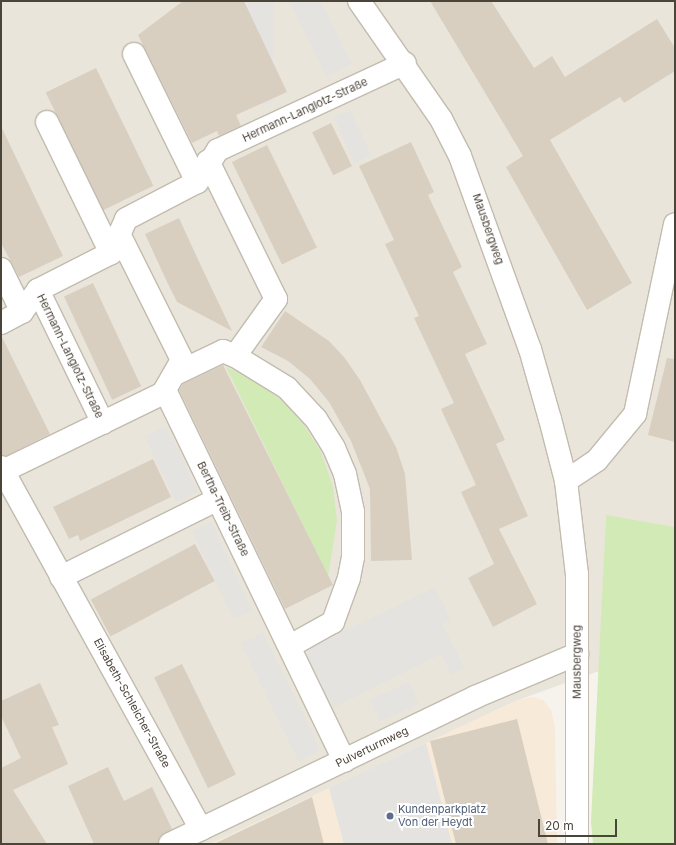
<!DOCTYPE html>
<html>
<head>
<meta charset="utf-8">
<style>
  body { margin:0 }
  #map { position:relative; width:676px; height:845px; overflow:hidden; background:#f6f3ec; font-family:Inter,sans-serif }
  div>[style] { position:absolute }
  .residential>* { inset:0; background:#eae5da }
  .commercial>* { inset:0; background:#f7ead8 }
  .green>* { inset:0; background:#d2eab5 }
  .parking>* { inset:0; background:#e5e3e0; transform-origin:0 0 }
  .building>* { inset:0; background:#d8cfc1; transform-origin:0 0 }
  .roads { filter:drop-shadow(1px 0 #c2bbae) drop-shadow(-1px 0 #c2bbae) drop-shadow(0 1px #c2bbae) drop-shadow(0 -1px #c2bbae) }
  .minor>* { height:22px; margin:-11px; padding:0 11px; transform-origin:11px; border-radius:11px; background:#fff }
  .dots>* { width:11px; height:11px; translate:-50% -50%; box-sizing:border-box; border:2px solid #fff; border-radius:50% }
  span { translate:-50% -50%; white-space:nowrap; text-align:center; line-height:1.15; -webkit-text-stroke:4px #fff; paint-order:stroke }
  .street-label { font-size:11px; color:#4b4439 }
  .service-label { font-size:11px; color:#4e5e75 }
  .left { translate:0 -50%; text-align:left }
  .frame { position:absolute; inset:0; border:2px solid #4b4439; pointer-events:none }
  .scale { position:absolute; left:538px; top:819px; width:79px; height:18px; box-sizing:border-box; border:2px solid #4b4439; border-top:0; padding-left:5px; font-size:12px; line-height:14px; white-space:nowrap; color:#4b4439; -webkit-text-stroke:3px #fff; paint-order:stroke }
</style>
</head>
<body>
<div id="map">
  <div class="residential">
    <div style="clip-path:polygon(1px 1px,675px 1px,675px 527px,606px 516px,599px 671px,518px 700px,211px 844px,1px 844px)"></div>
  </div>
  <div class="commercial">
    <div style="clip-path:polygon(532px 697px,543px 700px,551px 710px,555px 727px,557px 844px,210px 844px,518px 700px)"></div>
  </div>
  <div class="green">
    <div style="clip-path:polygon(226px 367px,256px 380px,284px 402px,299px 417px,321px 452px,333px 487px,337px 521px,328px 576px)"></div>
    <div style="clip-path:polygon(606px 515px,675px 527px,675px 844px,593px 844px,591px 822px)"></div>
  </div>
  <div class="parking">
    <div style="left:248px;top:1px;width:25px;height:103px"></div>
    <div style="clip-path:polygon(289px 1px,321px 1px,352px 64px,327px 77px)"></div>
    <div style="left:350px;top:110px;width:50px;height:18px;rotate:65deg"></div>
    <div style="left:166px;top:426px;width:73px;height:24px;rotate:64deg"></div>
    <div style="left:211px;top:522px;width:98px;height:21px;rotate:65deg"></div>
    <div style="clip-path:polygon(435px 587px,451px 620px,443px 624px,465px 668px,451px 675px,441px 654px,333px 708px,305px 650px)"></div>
    <div style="left:263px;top:632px;width:132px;height:25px;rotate:64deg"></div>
    <div style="left:409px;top:682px;width:24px;height:43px;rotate:66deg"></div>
    <div style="clip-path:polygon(426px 743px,452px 844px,344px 844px,329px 788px)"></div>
  </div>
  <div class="building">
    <div style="clip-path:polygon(183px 1px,244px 1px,287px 92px,236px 115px,241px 126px,219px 136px,217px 131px,192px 143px,138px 35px)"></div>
    <div style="clip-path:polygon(430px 1px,491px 1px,534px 68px,552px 56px,565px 77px,657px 19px,675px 48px,675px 71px,624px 103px,620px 97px,550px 140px,632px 283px,587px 310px,506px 167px,523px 156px)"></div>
    <div style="left:96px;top:68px;width:131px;height:56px;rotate:64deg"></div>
    <div style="left:331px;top:123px;width:48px;height:21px;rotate:64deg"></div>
    <div style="clip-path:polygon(1px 126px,63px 256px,19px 277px,1px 243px)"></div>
    <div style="clip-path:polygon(411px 142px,434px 192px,428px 195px,462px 267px,453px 272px,487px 344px,465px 354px,505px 440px,496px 444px,528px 516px,499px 529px,537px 604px,493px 627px,468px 578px,494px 564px,461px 492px,476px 485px,441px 409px,454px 403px,414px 318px,419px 316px,385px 244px,394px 240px,359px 166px)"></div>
    <div style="left:267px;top:145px;width:114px;height:39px;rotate:64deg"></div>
    <div style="clip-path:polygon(179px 218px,201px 266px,232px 331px,177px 302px,167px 282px,145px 234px)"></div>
    <div style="left:93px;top:283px;width:114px;height:32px;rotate:65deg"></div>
    <div style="clip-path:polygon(285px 311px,329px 341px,344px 357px,360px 380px,396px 447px,405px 474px,412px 560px,371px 561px,370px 489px,351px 441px,329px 402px,310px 379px,288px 361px,261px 347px)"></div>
    <div style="clip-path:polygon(1px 335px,50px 434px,6px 456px,1px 455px)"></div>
    <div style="clip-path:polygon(667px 358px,675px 359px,675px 442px,648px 435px)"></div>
    <div style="clip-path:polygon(223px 365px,333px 585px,285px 609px,179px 390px,183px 384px)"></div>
    <div style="clip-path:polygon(153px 459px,171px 497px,80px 541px,78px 535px,69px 539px,53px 507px)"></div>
    <div style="left:195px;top:544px;width:42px;height:118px;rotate:62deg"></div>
    <div style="left:182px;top:664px;width:123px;height:31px;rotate:64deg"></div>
    <div style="clip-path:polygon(40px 683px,59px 725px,52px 727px,68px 764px,13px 790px,47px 844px,1px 844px,1px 768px,21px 758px,1px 716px,1px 701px)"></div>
    <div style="clip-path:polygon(517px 719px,548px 844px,456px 844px,430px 741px)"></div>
    <div style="clip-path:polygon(108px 767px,124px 801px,152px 787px,172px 829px,160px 837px,158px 844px,94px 844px,68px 786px)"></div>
    <div style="clip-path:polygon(312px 797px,324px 844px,214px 844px)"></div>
  </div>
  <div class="roads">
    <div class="minor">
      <div style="left:359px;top:1px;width:144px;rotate:55.2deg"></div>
      <div style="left:441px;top:119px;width:42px;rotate:62.8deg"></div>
      <div style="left:460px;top:156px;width:205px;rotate:70.1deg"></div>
      <div style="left:530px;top:349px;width:73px;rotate:74.1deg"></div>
      <div style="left:550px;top:419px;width:64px;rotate:75.5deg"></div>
      <div style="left:566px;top:481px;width:94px;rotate:83.3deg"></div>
      <div style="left:577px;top:574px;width:270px;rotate:90deg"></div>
      <div style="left:134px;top:54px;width:143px;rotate:63.8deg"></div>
      <div style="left:47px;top:122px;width:146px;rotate:64deg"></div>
      <div style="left:208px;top:161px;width:154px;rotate:63.8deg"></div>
      <div style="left:276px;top:299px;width:70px;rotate:125.7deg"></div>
      <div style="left:119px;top:234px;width:141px;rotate:63.4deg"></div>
      <div style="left:182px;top:360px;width:34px;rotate:120deg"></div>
      <div style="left:165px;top:390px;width:412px;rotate:64.2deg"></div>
      <div style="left:1px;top:269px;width:48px;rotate:64deg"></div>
      <div style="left:38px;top:290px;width:148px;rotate:64deg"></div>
      <div style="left:1px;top:323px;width:24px;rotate:-28deg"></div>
      <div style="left:22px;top:312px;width:27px;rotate:-54deg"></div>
      <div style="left:38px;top:290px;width:82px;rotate:-26.9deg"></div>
      <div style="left:111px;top:253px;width:37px;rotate:-66deg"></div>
      <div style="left:126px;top:219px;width:80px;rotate:-27.5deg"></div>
      <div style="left:197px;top:182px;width:38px;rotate:-57deg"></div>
      <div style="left:218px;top:150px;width:206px;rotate:-24.9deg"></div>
      <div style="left:175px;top:374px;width:53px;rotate:-25.6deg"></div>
      <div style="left:223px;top:351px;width:13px;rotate:23deg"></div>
      <div style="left:235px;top:356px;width:61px;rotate:31.6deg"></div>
      <div style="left:287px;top:388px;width:42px;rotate:46.9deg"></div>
      <div style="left:316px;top:419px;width:34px;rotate:58deg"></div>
      <div style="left:334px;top:448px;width:28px;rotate:67deg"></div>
      <div style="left:345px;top:474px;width:39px;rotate:78deg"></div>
      <div style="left:353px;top:512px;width:45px;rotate:90deg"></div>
      <div style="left:353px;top:557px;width:21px;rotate:101deg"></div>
      <div style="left:349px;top:578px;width:47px;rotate:110deg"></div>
      <div style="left:333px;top:622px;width:49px;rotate:150.8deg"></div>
      <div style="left:1px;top:467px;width:414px;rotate:61.1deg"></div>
      <div style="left:3px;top:471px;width:181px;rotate:-25.9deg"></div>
      <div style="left:566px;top:481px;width:37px;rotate:-34deg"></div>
      <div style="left:597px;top:460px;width:60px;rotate:-50.4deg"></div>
      <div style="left:635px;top:414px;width:194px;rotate:-78.1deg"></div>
      <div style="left:61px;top:577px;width:175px;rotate:-26.4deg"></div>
      <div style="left:170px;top:844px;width:339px;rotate:-25.7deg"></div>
      <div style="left:475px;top:697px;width:111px;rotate:-22.9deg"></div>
    </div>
  </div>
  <div class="dots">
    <div style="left:390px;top:816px;background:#5c6f8a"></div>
  </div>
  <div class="street-label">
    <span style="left:305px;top:110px;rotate:-25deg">Hermann-Langlotz-Straße</span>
    <span style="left:488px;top:229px;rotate:71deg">Mausbergweg</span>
    <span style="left:70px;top:356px;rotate:64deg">Hermann-Langlotz-Straße</span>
    <span style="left:223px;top:509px;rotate:64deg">Bertha-Treib-Straße</span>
    <span style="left:577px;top:662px;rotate:-90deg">Mausbergweg</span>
    <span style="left:132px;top:703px;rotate:61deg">Elisabeth-Schleicher-Straße</span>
    <span style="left:372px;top:747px;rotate:-26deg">Pulverturmweg</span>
  </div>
  <div class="service-label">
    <span class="left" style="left:398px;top:816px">Kundenparkplatz<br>Von der Heydt</span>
  </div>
  <div class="frame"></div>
  <div class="scale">20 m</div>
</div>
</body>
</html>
